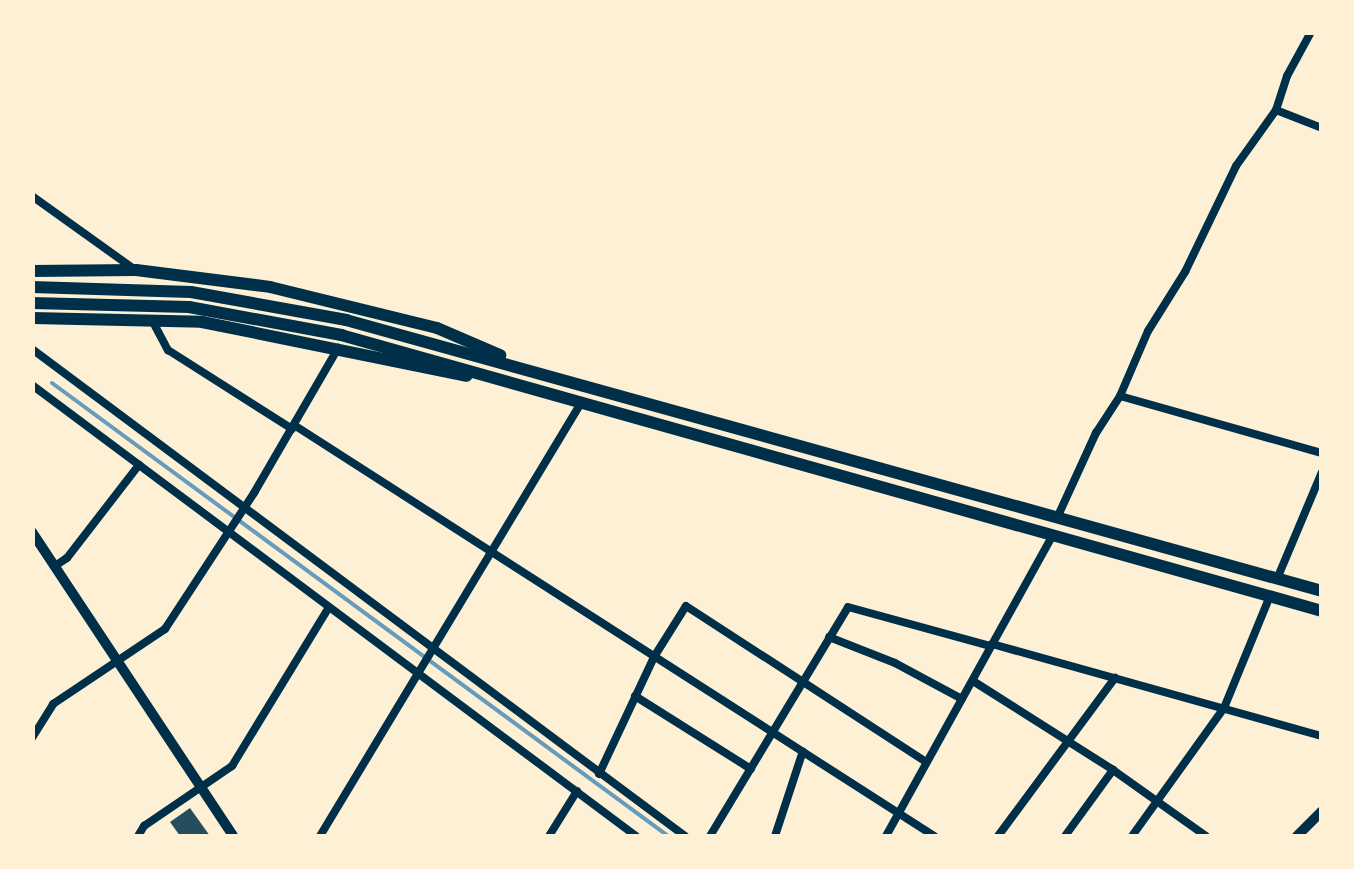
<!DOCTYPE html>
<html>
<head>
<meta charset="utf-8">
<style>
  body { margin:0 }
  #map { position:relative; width:1354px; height:869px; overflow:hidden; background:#fdf0d5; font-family:Quicksand,sans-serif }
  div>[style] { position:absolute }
  .stream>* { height:4px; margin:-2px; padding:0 2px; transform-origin:2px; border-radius:2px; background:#669bbc }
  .building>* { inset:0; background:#264d5e }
  .minor>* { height:8px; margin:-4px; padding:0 4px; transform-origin:4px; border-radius:4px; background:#003049 }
  .tertiary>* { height:10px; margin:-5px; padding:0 5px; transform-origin:5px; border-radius:5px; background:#003049 }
  .primary>* { height:12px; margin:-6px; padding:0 6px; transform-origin:6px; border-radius:6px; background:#003049 }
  span { translate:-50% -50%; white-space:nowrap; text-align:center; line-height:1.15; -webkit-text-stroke:8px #fdf0d5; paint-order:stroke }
  .frame { position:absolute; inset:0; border:35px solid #fdf0d5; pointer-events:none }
</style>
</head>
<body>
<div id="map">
  <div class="stream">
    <div style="left:52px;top:383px;width:765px;rotate:36.33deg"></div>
  </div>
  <div class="building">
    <div style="clip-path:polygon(190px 808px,210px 836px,180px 836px,170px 822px)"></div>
  </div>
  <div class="minor">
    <div style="left:1276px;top:110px;width:49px;rotate:21.4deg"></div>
    <div style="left:32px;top:196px;width:125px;rotate:35.6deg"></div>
    <div style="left:153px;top:322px;width:32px;rotate:62deg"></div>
    <div style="left:168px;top:350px;width:147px;rotate:32.5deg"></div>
    <div style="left:32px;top:349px;width:815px;rotate:36.72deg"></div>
    <div style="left:32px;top:385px;width:754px;rotate:36.75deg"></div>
    <div style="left:1120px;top:396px;width:71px;rotate:-66.7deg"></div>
    <div style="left:1148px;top:331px;width:70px;rotate:-57.9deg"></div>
    <div style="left:1185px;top:272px;width:118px;rotate:-64.3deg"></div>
    <div style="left:1236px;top:166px;width:69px;rotate:-54.5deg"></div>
    <div style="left:1276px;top:110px;width:36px;rotate:-72deg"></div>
    <div style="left:1287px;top:76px;width:50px;rotate:-61.4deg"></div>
    <div style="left:294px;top:425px;width:761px;rotate:32.71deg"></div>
    <div style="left:1057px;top:518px;width:94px;rotate:-65.4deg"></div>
    <div style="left:1096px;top:433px;width:44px;rotate:-57deg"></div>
    <div style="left:1120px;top:396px;width:210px;rotate:15.8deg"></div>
    <div style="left:55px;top:566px;width:14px;rotate:-34deg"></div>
    <div style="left:67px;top:558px;width:118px;rotate:-52.3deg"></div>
    <div style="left:1277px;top:579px;width:116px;rotate:-67.2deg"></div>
    <div style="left:829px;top:637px;width:71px;rotate:21.5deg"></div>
    <div style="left:895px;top:663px;width:76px;rotate:28.2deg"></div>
    <div style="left:992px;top:644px;width:343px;rotate:15.6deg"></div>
    <div style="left:973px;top:681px;width:166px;rotate:32.4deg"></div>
    <div style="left:1113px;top:770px;width:114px;rotate:35.4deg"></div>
    <div style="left:635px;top:696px;width:137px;rotate:32.2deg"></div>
    <div style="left:32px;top:738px;width:40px;rotate:-58deg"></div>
    <div style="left:53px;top:704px;width:135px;rotate:-33.8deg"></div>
    <div style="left:165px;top:629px;width:163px;rotate:-56.8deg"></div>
    <div style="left:254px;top:493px;width:168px;rotate:-59.9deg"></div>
    <div style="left:599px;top:774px;width:129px;rotate:-64.8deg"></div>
    <div style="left:654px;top:657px;width:60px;rotate:-57.9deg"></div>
    <div style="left:686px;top:606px;width:286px;rotate:33deg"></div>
    <div style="left:138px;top:836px;width:12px;rotate:-59deg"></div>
    <div style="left:144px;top:826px;width:107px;rotate:-34.3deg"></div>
    <div style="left:232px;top:766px;width:186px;rotate:-58.6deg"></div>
    <div style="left:320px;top:836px;width:506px;rotate:-58.92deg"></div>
    <div style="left:549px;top:836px;width:53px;rotate:-58.1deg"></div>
    <div style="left:710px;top:836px;width:267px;rotate:-58.9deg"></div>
    <div style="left:848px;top:607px;width:148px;rotate:15.3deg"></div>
    <div style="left:775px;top:836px;width:89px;rotate:-71.8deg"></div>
    <div style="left:886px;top:836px;width:344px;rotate:-61deg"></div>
    <div style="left:998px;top:836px;width:197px;rotate:-53.5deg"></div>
    <div style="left:1065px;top:836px;width:82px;rotate:-54deg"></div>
    <div style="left:1132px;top:836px;width:158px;rotate:-54.3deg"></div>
    <div style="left:1224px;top:708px;width:121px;rotate:-67.7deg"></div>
  </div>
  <div class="tertiary">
    <div style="left:32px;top:532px;width:364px;rotate:56.5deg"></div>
    <div style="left:1297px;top:836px;width:35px;rotate:-45deg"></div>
  </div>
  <div class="primary">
    <div style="left:32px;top:271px;width:104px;rotate:-0.6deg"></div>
    <div style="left:136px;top:270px;width:135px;rotate:7.2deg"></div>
    <div style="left:270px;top:287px;width:172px;rotate:13.8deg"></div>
    <div style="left:437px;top:328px;width:69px;rotate:23.2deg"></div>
    <div style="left:32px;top:287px;width:159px;rotate:1.8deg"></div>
    <div style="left:191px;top:292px;width:158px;rotate:10.2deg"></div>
    <div style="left:346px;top:320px;width:1013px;rotate:15.52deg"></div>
    <div style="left:32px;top:303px;width:157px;rotate:1.5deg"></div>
    <div style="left:189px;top:307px;width:155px;rotate:10.4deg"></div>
    <div style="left:341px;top:335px;width:1019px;rotate:15.71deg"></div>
    <div style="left:32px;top:318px;width:170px;rotate:1.3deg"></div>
    <div style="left:202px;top:322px;width:270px;rotate:11.5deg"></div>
  </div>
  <div class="frame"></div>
</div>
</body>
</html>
